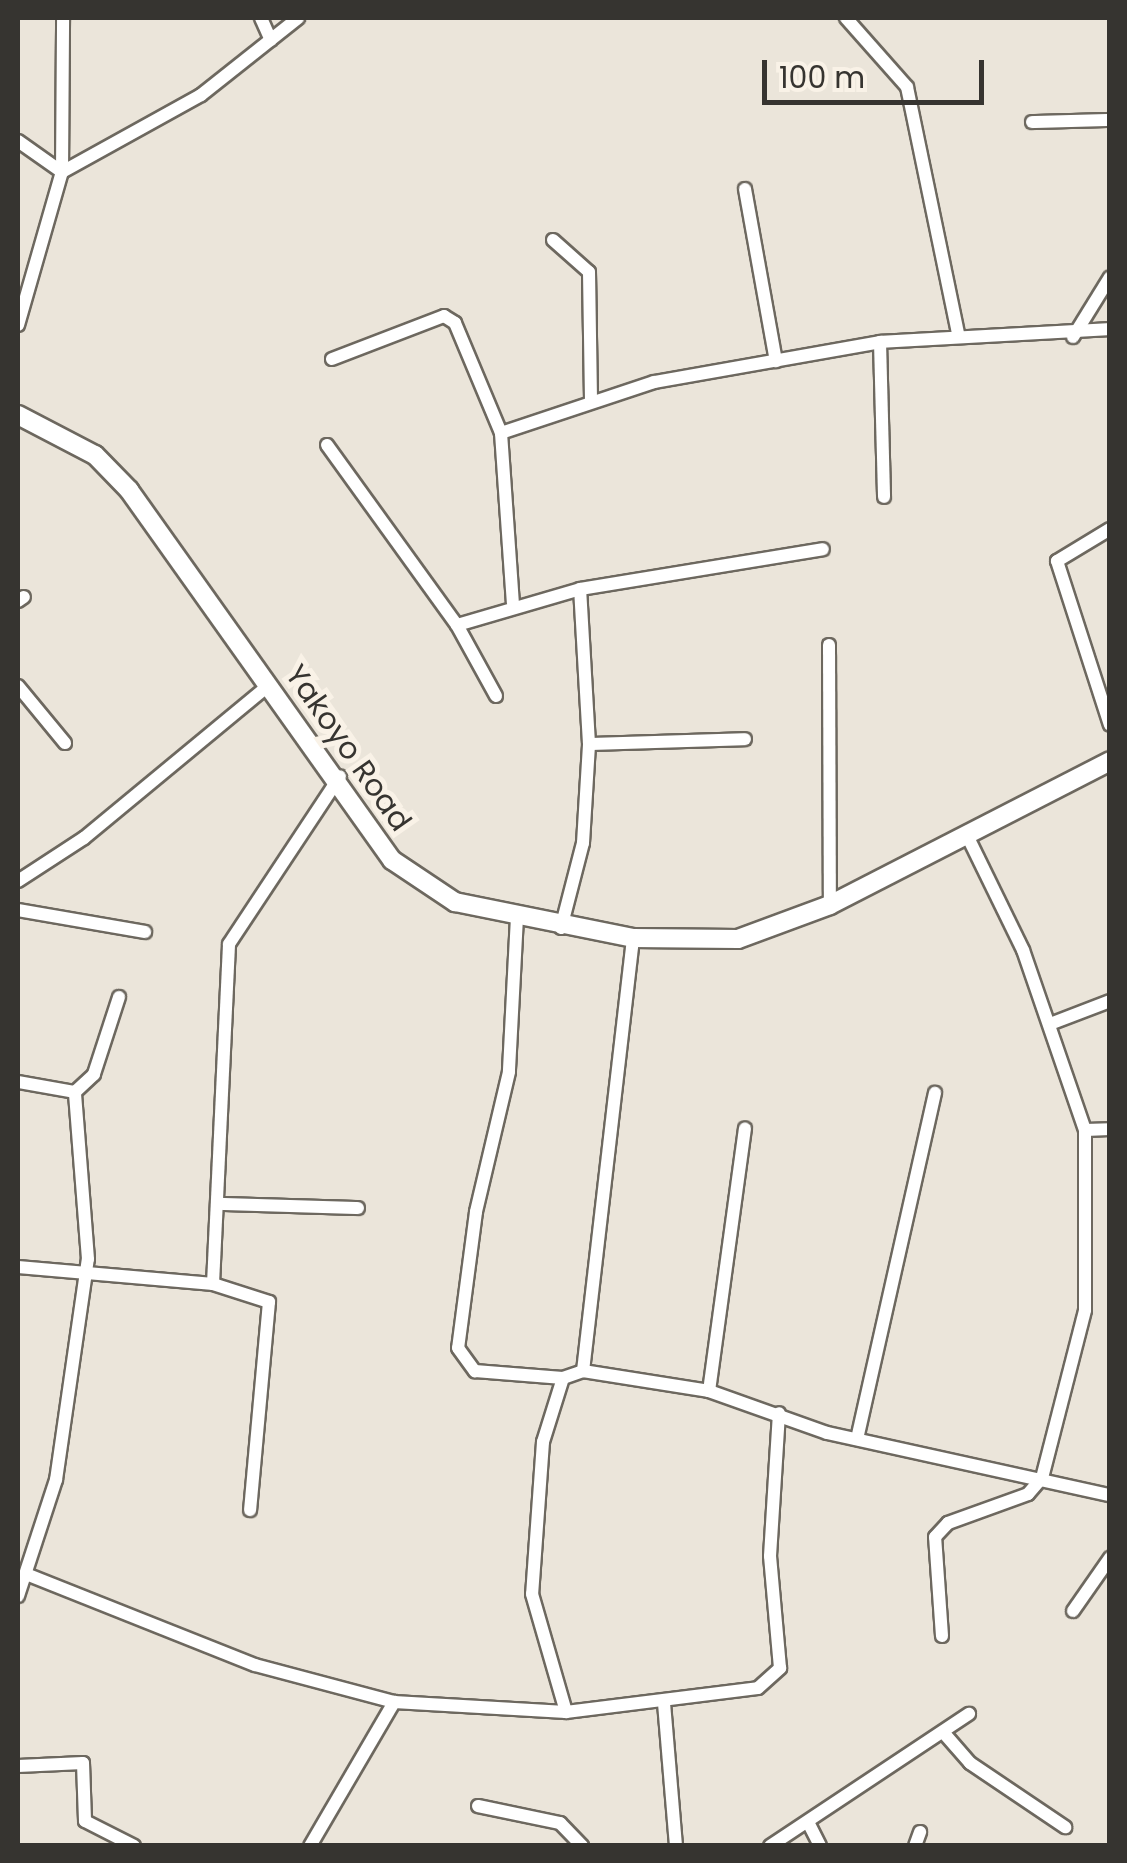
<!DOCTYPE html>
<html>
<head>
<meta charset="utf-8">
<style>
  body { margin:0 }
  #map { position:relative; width:1127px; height:1863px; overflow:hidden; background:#ebe5da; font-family:Poppins,sans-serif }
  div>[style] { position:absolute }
  .roads { filter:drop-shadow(2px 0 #6d685f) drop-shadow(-2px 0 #6d685f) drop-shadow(0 2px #6d685f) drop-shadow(0 -2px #6d685f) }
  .street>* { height:12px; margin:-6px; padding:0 6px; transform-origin:6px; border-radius:6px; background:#fff }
  .secondary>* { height:18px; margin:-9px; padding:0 9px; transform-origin:9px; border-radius:9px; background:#fff }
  span { translate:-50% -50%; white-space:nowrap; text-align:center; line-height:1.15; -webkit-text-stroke:10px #f9f2e7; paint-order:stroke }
  .street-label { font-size:30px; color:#363430 }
  .frame { position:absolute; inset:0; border:20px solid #363430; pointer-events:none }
  .scale { position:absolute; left:762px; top:60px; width:222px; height:45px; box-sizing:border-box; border:5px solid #363430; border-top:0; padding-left:12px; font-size:30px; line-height:35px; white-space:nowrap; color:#363430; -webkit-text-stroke:8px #f9f2e7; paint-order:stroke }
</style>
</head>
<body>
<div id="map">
  <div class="roads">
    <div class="street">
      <div style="left:261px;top:18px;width:24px;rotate:66deg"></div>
      <div style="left:846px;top:18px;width:92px;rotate:48.5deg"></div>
      <div style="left:907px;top:87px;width:255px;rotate:78.3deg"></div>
      <div style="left:1032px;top:122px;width:78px;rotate:-1.5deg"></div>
      <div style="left:18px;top:141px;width:54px;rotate:35.2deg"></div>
      <div style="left:62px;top:172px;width:159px;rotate:-29deg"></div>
      <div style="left:201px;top:95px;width:124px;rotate:-38.4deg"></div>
      <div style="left:745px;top:189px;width:175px;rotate:79.8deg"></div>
      <div style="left:553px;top:240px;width:48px;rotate:41.6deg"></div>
      <div style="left:589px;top:272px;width:129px;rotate:89.1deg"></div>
      <div style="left:18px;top:325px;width:159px;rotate:-74deg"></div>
      <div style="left:62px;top:172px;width:154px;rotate:-89.6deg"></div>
      <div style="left:1073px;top:337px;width:70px;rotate:-58.3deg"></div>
      <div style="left:880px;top:342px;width:155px;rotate:88.5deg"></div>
      <div style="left:332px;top:359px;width:120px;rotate:-21deg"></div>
      <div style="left:444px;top:316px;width:13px;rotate:32deg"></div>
      <div style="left:455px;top:323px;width:119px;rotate:67.3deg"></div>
      <div style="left:501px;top:433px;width:170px;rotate:86deg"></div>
      <div style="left:501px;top:433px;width:161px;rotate:-18.4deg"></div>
      <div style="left:654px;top:382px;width:230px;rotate:-10deg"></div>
      <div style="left:880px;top:342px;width:230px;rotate:-3.2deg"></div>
      <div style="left:327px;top:445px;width:222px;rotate:54.2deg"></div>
      <div style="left:457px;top:625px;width:81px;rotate:61.2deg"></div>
      <div style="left:1110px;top:529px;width:62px;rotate:148.9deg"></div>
      <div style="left:1057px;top:561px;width:172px;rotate:72.1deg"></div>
      <div style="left:18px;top:601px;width:7px;rotate:-34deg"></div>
      <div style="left:457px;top:625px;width:128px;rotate:-16.3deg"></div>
      <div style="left:580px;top:589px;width:246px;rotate:-9.3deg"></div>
      <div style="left:829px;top:645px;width:260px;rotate:89.8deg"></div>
      <div style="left:18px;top:686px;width:74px;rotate:50.5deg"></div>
      <div style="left:589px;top:744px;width:156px;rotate:-1.8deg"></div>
      <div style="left:18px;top:881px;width:79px;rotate:-33.1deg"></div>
      <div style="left:84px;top:838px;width:241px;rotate:-39.6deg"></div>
      <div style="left:18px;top:910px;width:129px;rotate:9.8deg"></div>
      <div style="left:517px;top:917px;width:155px;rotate:93deg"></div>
      <div style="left:509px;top:1072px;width:144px;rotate:103.3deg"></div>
      <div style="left:476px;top:1212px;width:137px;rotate:97.5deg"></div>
      <div style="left:458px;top:1348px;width:29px;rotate:54deg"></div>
      <div style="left:475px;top:1371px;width:88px;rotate:4.5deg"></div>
      <div style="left:563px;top:1378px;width:21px;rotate:-19deg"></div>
      <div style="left:583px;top:1371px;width:436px;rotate:-83.4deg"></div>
      <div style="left:561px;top:928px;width:88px;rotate:-75.5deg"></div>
      <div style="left:583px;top:843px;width:99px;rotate:-86.5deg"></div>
      <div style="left:589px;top:744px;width:155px;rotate:-93.3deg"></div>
      <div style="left:1050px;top:1024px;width:64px;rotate:-21deg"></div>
      <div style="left:18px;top:1082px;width:58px;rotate:10deg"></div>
      <div style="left:1085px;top:1130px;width:25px;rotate:-2deg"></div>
      <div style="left:222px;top:1204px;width:136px;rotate:1.7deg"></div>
      <div style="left:18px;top:1267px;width:196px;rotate:5deg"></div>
      <div style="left:213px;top:1284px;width:59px;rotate:17.8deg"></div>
      <div style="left:269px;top:1302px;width:209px;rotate:95.2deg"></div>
      <div style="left:213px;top:1284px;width:340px;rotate:-87.3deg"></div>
      <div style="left:229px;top:944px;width:201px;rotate:-56.5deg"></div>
      <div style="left:583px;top:1371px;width:128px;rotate:9deg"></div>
      <div style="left:709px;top:1391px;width:125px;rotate:19.6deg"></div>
      <div style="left:827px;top:1433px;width:290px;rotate:12.4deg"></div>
      <div style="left:563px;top:1378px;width:67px;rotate:107.4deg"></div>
      <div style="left:543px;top:1442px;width:152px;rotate:94.1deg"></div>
      <div style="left:532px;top:1594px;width:123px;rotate:73.9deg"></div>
      <div style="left:709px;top:1391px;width:265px;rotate:-82.2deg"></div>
      <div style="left:857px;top:1439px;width:355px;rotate:-77.3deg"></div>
      <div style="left:26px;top:1574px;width:246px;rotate:21.7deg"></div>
      <div style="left:255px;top:1665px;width:144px;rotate:14.9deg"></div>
      <div style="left:394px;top:1702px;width:172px;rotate:3.3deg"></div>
      <div style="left:566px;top:1712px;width:193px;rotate:-7.1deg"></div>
      <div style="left:758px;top:1688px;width:30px;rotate:-42deg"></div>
      <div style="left:780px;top:1668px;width:112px;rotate:-95.1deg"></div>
      <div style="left:770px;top:1556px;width:143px;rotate:-86.4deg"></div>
      <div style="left:18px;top:1596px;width:122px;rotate:-71.9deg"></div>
      <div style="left:56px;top:1480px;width:223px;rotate:-81.8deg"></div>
      <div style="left:88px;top:1259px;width:168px;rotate:-94.5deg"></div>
      <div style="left:75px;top:1092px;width:26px;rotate:-43deg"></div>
      <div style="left:94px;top:1074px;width:81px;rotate:-72deg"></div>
      <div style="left:1073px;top:1611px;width:65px;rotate:-55.1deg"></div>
      <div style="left:942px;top:1636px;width:99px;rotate:-94deg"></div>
      <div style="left:935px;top:1537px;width:19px;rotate:-47deg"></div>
      <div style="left:948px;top:1523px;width:85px;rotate:-19.9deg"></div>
      <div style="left:1028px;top:1494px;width:21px;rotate:-49deg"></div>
      <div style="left:1042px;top:1478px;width:173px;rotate:-75.6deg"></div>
      <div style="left:1085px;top:1310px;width:180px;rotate:-90deg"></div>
      <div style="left:1085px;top:1130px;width:190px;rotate:-109deg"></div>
      <div style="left:1023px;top:950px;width:130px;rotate:-116deg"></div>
      <div style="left:664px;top:1703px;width:144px;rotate:85.2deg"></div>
      <div style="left:943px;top:1732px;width:41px;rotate:48.9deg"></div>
      <div style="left:970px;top:1763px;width:115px;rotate:34deg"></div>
      <div style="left:18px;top:1766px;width:65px;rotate:-2.6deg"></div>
      <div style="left:83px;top:1763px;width:58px;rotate:88deg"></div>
      <div style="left:85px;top:1821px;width:55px;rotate:27deg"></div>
      <div style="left:478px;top:1806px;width:84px;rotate:11.7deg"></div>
      <div style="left:560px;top:1823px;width:32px;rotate:46deg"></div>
      <div style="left:810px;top:1826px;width:22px;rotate:63deg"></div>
      <div style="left:310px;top:1846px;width:167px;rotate:-59.7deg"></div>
      <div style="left:770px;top:1846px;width:239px;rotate:-33.6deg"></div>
      <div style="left:915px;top:1846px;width:15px;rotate:-70deg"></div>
    </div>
    <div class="secondary">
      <div style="left:18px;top:415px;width:87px;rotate:27.5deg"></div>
      <div style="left:95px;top:455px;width:49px;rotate:45.8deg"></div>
      <div style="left:129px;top:490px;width:454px;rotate:54.6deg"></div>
      <div style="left:392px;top:860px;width:76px;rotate:33.7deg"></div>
      <div style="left:455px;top:902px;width:182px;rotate:11.4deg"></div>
      <div style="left:633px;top:938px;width:105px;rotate:0.5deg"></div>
      <div style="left:738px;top:939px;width:98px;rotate:-20.3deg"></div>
      <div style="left:830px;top:905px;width:315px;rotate:-27.2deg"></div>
    </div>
  </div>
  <div class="street-label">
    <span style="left:348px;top:748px;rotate:55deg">Yakoyo Road</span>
  </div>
  <div class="frame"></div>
  <div class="scale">100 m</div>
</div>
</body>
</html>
